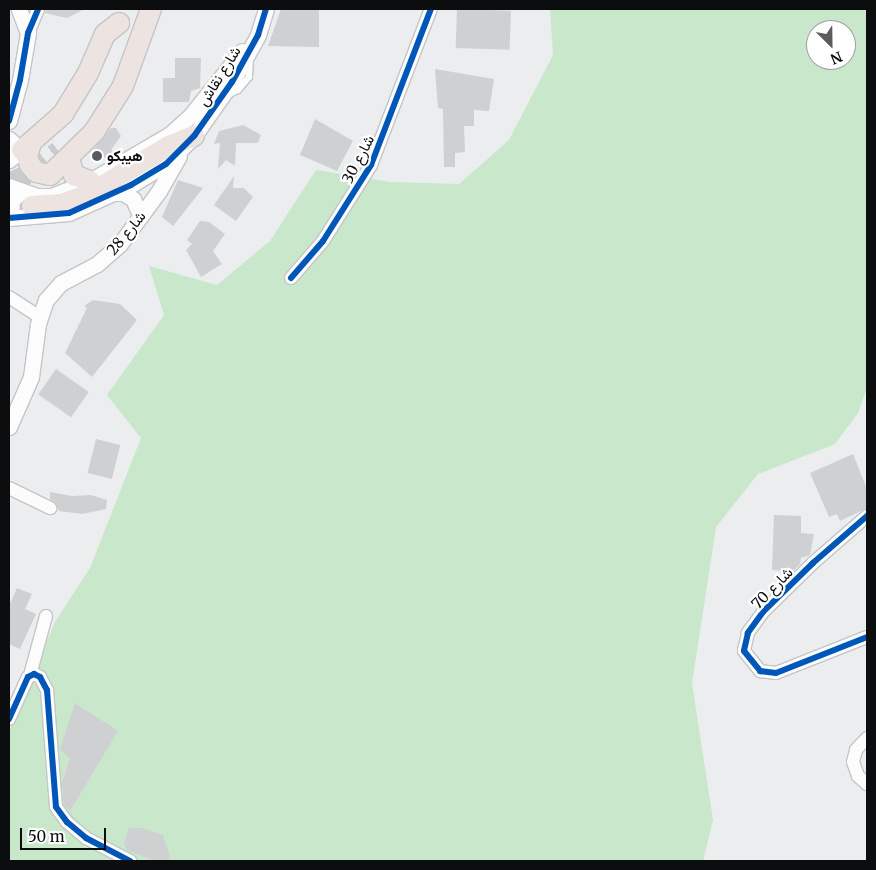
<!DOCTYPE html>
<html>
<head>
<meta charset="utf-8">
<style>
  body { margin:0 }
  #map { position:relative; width:876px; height:870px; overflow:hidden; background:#ebedef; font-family:Merriweather,Vazirmatn,serif }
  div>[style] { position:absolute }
  .green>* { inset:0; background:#c8e7cb }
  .building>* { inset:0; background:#cfd0d2; transform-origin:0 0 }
  .trunk-tunnel>* { height:20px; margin-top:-10px; transform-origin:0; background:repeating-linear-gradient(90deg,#cacbcd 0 20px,transparent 0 30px) }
  .roads { filter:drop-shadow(1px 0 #c4c5c7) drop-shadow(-1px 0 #c4c5c7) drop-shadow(0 1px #c4c5c7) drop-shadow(0 -1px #c4c5c7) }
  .service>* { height:6px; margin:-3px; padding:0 3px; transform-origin:3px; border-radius:3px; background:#fcfcfd }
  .minor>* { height:12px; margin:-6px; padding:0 6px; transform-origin:6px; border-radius:6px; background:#fcfcfd }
  .tertiary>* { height:15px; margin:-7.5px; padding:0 7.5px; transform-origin:7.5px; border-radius:7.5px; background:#fcfcfd }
  .trunk>* { height:20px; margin:-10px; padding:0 10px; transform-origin:10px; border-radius:10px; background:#ede3e1 }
  .cycleway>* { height:6px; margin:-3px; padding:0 3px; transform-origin:3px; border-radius:3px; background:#0057b8 }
  .dots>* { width:14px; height:14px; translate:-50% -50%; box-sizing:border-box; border:2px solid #fff; border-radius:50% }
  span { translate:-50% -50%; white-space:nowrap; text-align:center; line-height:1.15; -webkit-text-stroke:4.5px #fff; paint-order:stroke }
  .street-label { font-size:15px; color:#0c0d0f }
  .poi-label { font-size:15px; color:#0c0d0f; font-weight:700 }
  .left { translate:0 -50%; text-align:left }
  .frame { position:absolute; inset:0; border:10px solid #0c0d0f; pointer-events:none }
  .north { position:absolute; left:806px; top:20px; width:50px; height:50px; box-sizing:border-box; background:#fff; border:1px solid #9e9e9f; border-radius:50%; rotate:157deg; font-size:14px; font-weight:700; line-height:20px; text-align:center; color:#0c0d0f }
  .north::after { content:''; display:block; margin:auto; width:18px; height:22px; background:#5a5b5d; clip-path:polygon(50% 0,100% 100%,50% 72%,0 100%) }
  .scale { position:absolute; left:20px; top:828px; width:86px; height:22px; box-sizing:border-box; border:2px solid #0c0d0f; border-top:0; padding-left:6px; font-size:15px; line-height:18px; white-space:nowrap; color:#0c0d0f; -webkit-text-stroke:4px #fff; paint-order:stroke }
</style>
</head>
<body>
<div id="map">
  <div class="green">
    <div style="clip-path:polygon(evenodd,550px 9px,867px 9px,867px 387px,858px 413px,835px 444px,758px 474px,716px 527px,692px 683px,713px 820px,703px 861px,9px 861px,9px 731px,55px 622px,90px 568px,141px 438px,107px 395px,164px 315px,149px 266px,217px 285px,270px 241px,316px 170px,390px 182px,459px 184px,509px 140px,553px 55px,550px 9px,816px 30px,846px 30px,846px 60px,816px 60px,816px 30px)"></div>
  </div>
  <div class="building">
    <div style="clip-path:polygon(46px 9px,85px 9px,67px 18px,45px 13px)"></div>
    <div style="clip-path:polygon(281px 9px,319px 9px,319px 47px,268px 46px)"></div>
    <div style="left:457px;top:9px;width:54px;height:39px;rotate:2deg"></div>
    <div style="clip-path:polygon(175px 58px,201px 58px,200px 88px,191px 91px,189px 102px,163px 102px,163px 78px,175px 78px)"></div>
    <div style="clip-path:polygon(435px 69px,494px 79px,489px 111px,474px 110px,474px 126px,464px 126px,465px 152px,455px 153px,455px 167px,444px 167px,443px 109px,438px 108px)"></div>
    <div style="clip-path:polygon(315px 119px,353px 141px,337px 171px,300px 155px)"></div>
    <div style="clip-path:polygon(243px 125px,261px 135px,258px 143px,236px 143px,235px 166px,226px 160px,218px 169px,220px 143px,214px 144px,219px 131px)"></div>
    <div style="clip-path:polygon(111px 128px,116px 128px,121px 136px,111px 150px,118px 154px,108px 160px,93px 150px)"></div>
    <div style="clip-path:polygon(234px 176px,233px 188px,244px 188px,253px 197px,236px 221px,214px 205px)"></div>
    <div style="clip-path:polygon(178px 180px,203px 188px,173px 226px,162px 217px)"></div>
    <div style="clip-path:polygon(200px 221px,209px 222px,225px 234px,213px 251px,222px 264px,201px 277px,186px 250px,192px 244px,187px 240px)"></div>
    <div style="clip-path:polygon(93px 300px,120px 304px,137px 320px,92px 377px,65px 353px,87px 308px,84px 306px)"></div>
    <div style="left:56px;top:369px;width:40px;height:31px;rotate:35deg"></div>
    <div style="left:96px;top:439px;width:25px;height:35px;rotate:14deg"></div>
    <div style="clip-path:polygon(853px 454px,867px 489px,867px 508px,840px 521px,837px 514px,829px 517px,810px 473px)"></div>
    <div style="clip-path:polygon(50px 492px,72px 496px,91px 495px,107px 500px,106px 509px,82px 514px,59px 511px,56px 503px,50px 499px)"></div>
    <div style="clip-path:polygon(774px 515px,801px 516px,801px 533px,814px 534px,810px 555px,801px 558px,800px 564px,793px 571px,772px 570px)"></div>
    <div style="clip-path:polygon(17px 588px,32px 594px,25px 609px,36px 614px,20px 649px,9px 644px,9px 606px)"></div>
    <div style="clip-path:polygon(75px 703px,118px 731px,70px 811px,64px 804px,62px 782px,70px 759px,60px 749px)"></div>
    <div style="clip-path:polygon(129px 828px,142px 828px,163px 835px,170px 857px,168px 861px,155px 861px,127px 850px,124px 843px)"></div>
  </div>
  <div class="trunk-tunnel">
    <div style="left:9px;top:183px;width:23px;rotate:-25deg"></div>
    <div style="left:30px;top:173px;width:36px;rotate:-38deg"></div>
  </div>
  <div class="roads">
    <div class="service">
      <div style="left:227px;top:95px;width:12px;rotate:-24deg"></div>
      <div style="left:238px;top:90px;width:17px;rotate:-50deg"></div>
      <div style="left:249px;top:77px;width:22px;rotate:-87deg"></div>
    </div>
    <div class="minor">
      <div style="left:28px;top:33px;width:26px;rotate:-67deg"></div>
      <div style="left:291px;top:278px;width:49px;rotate:-49.1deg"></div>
      <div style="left:323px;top:241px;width:90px;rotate:-57.7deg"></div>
      <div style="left:371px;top:165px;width:167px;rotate:-69deg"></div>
      <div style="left:9px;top:297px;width:37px;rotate:33deg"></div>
      <div style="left:9px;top:488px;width:46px;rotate:26deg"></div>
      <div style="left:867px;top:516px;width:72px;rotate:139deg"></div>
      <div style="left:813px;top:563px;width:70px;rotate:135.6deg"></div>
      <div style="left:763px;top:612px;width:26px;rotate:126deg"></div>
      <div style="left:748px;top:633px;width:18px;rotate:103deg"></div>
      <div style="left:744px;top:651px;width:26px;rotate:51deg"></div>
      <div style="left:760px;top:671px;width:16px;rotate:7deg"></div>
      <div style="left:776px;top:673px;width:98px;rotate:-21.6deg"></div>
      <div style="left:30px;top:675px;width:61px;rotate:-74.8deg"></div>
      <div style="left:9px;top:719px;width:46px;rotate:-65.7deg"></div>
      <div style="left:28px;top:677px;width:7px;rotate:-27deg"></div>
      <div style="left:34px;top:674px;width:7px;rotate:27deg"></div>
      <div style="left:40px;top:677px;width:15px;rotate:62deg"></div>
      <div style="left:47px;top:690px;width:117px;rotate:85.6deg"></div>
      <div style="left:56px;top:807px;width:19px;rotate:54deg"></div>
      <div style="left:67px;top:822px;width:25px;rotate:40deg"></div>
      <div style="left:86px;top:838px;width:50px;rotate:27.6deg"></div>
      <div style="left:867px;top:738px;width:16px;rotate:133deg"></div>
      <div style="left:856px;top:750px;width:12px;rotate:104deg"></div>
      <div style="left:853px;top:762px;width:15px;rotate:70deg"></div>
      <div style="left:858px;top:776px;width:12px;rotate:42deg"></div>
    </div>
    <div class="tertiary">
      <div style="left:9px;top:121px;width:42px;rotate:-75deg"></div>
      <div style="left:20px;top:80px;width:48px;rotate:-80.3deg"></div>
      <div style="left:28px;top:33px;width:26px;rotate:-111deg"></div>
      <div style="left:9px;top:139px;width:16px;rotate:43deg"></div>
      <div style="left:21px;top:150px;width:16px;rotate:140deg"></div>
      <div style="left:9px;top:186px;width:29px;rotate:20deg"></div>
      <div style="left:36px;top:196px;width:15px"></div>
      <div style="left:51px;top:196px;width:42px;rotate:-21deg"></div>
      <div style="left:90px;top:181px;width:93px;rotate:-30.4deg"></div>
      <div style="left:170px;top:134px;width:28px;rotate:-42deg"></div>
      <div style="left:191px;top:115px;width:82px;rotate:-51.4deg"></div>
      <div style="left:113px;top:193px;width:10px"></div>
      <div style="left:123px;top:193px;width:12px;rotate:31deg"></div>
      <div style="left:133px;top:199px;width:17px;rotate:66deg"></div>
      <div style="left:9px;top:218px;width:60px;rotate:-4.8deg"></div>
      <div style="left:69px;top:213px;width:68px;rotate:-24.3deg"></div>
      <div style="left:131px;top:185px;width:41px;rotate:-31deg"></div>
      <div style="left:166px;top:164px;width:40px;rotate:-45deg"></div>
      <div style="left:194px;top:136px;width:66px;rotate:-54.9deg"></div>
      <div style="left:232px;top:82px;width:54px;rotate:-61deg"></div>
      <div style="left:258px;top:35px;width:27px;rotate:-73deg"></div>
      <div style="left:11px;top:218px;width:18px;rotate:-87deg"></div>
      <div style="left:12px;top:200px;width:12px;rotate:-42deg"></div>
      <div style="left:9px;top:427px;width:55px;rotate:-66.3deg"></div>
      <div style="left:31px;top:377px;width:53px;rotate:-82.5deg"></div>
      <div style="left:38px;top:324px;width:25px;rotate:-72deg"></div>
      <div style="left:46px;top:300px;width:23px;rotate:-49deg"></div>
      <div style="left:61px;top:283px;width:41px;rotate:-27.8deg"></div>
      <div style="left:97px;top:264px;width:30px;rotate:-41deg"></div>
      <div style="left:120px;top:244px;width:66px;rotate:-53.7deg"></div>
      <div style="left:159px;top:191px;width:40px;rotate:-60.3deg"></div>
    </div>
    <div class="trunk">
      <div style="left:31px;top:143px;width:14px;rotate:107deg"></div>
      <div style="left:27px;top:156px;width:9px;rotate:72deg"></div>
      <div style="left:30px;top:165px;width:9px;rotate:49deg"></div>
      <div style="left:36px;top:172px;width:14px;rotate:12deg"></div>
      <div style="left:50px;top:175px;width:62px;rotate:-44.3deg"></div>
      <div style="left:94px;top:132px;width:54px;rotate:-57.8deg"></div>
      <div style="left:123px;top:86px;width:82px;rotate:-70deg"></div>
      <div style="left:22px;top:150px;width:55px;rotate:-41.3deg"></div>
      <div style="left:63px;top:114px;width:48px;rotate:-58.6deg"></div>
      <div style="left:88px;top:73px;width:43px;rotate:-66.4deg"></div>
      <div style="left:105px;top:34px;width:18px;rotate:-38deg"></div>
      <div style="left:69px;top:158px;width:18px;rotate:74deg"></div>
      <div style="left:74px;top:175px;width:17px;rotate:21deg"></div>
      <div style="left:32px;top:206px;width:30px;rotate:-4deg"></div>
      <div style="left:62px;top:204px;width:27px;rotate:-20deg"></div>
      <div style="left:87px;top:195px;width:96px;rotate:-30.9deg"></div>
      <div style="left:169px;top:146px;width:27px;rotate:-22deg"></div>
    </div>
  </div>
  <div class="cycleway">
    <div style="left:9px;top:121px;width:42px;rotate:-75deg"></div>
    <div style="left:20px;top:80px;width:48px;rotate:-80.3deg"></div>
    <div style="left:28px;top:33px;width:26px;rotate:-67deg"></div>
    <div style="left:9px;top:218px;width:60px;rotate:-4.8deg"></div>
    <div style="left:69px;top:213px;width:68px;rotate:-24.3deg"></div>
    <div style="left:131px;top:185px;width:41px;rotate:-31deg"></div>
    <div style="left:166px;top:164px;width:40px;rotate:-45deg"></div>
    <div style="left:194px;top:136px;width:66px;rotate:-54.9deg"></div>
    <div style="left:232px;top:82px;width:54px;rotate:-61deg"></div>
    <div style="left:258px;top:35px;width:27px;rotate:-73deg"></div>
    <div style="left:291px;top:278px;width:49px;rotate:-49.1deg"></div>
    <div style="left:323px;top:241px;width:90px;rotate:-57.7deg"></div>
    <div style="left:371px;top:165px;width:167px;rotate:-69deg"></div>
    <div style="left:867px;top:516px;width:72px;rotate:139deg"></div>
    <div style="left:813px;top:563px;width:70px;rotate:135.6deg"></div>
    <div style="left:763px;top:612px;width:26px;rotate:126deg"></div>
    <div style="left:748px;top:633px;width:18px;rotate:103deg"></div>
    <div style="left:744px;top:651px;width:26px;rotate:51deg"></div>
    <div style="left:760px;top:671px;width:16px;rotate:7deg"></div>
    <div style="left:776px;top:673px;width:98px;rotate:-21.6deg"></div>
    <div style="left:9px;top:719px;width:46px;rotate:-65.7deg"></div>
    <div style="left:28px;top:677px;width:7px;rotate:-27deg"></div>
    <div style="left:34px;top:674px;width:7px;rotate:27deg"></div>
    <div style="left:40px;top:677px;width:15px;rotate:62deg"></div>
    <div style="left:47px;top:690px;width:117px;rotate:85.6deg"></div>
    <div style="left:56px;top:807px;width:19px;rotate:54deg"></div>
    <div style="left:67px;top:822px;width:25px;rotate:40deg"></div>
    <div style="left:86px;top:838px;width:50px;rotate:27.6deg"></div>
  </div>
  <div class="dots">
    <div style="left:97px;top:156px;background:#5a5b5d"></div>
  </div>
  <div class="street-label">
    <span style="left:219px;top:76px;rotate:-58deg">شارع نقاش</span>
    <span style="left:358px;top:159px;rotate:-63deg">شارع 30</span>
    <span style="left:126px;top:233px;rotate:-51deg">شارع 28</span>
    <span style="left:772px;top:588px;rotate:-46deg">شارع 70</span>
  </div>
  <div class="poi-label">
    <span class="left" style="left:107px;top:156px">هيبكو</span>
  </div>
  <div class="frame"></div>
  <div class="north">N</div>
  <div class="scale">50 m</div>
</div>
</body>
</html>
